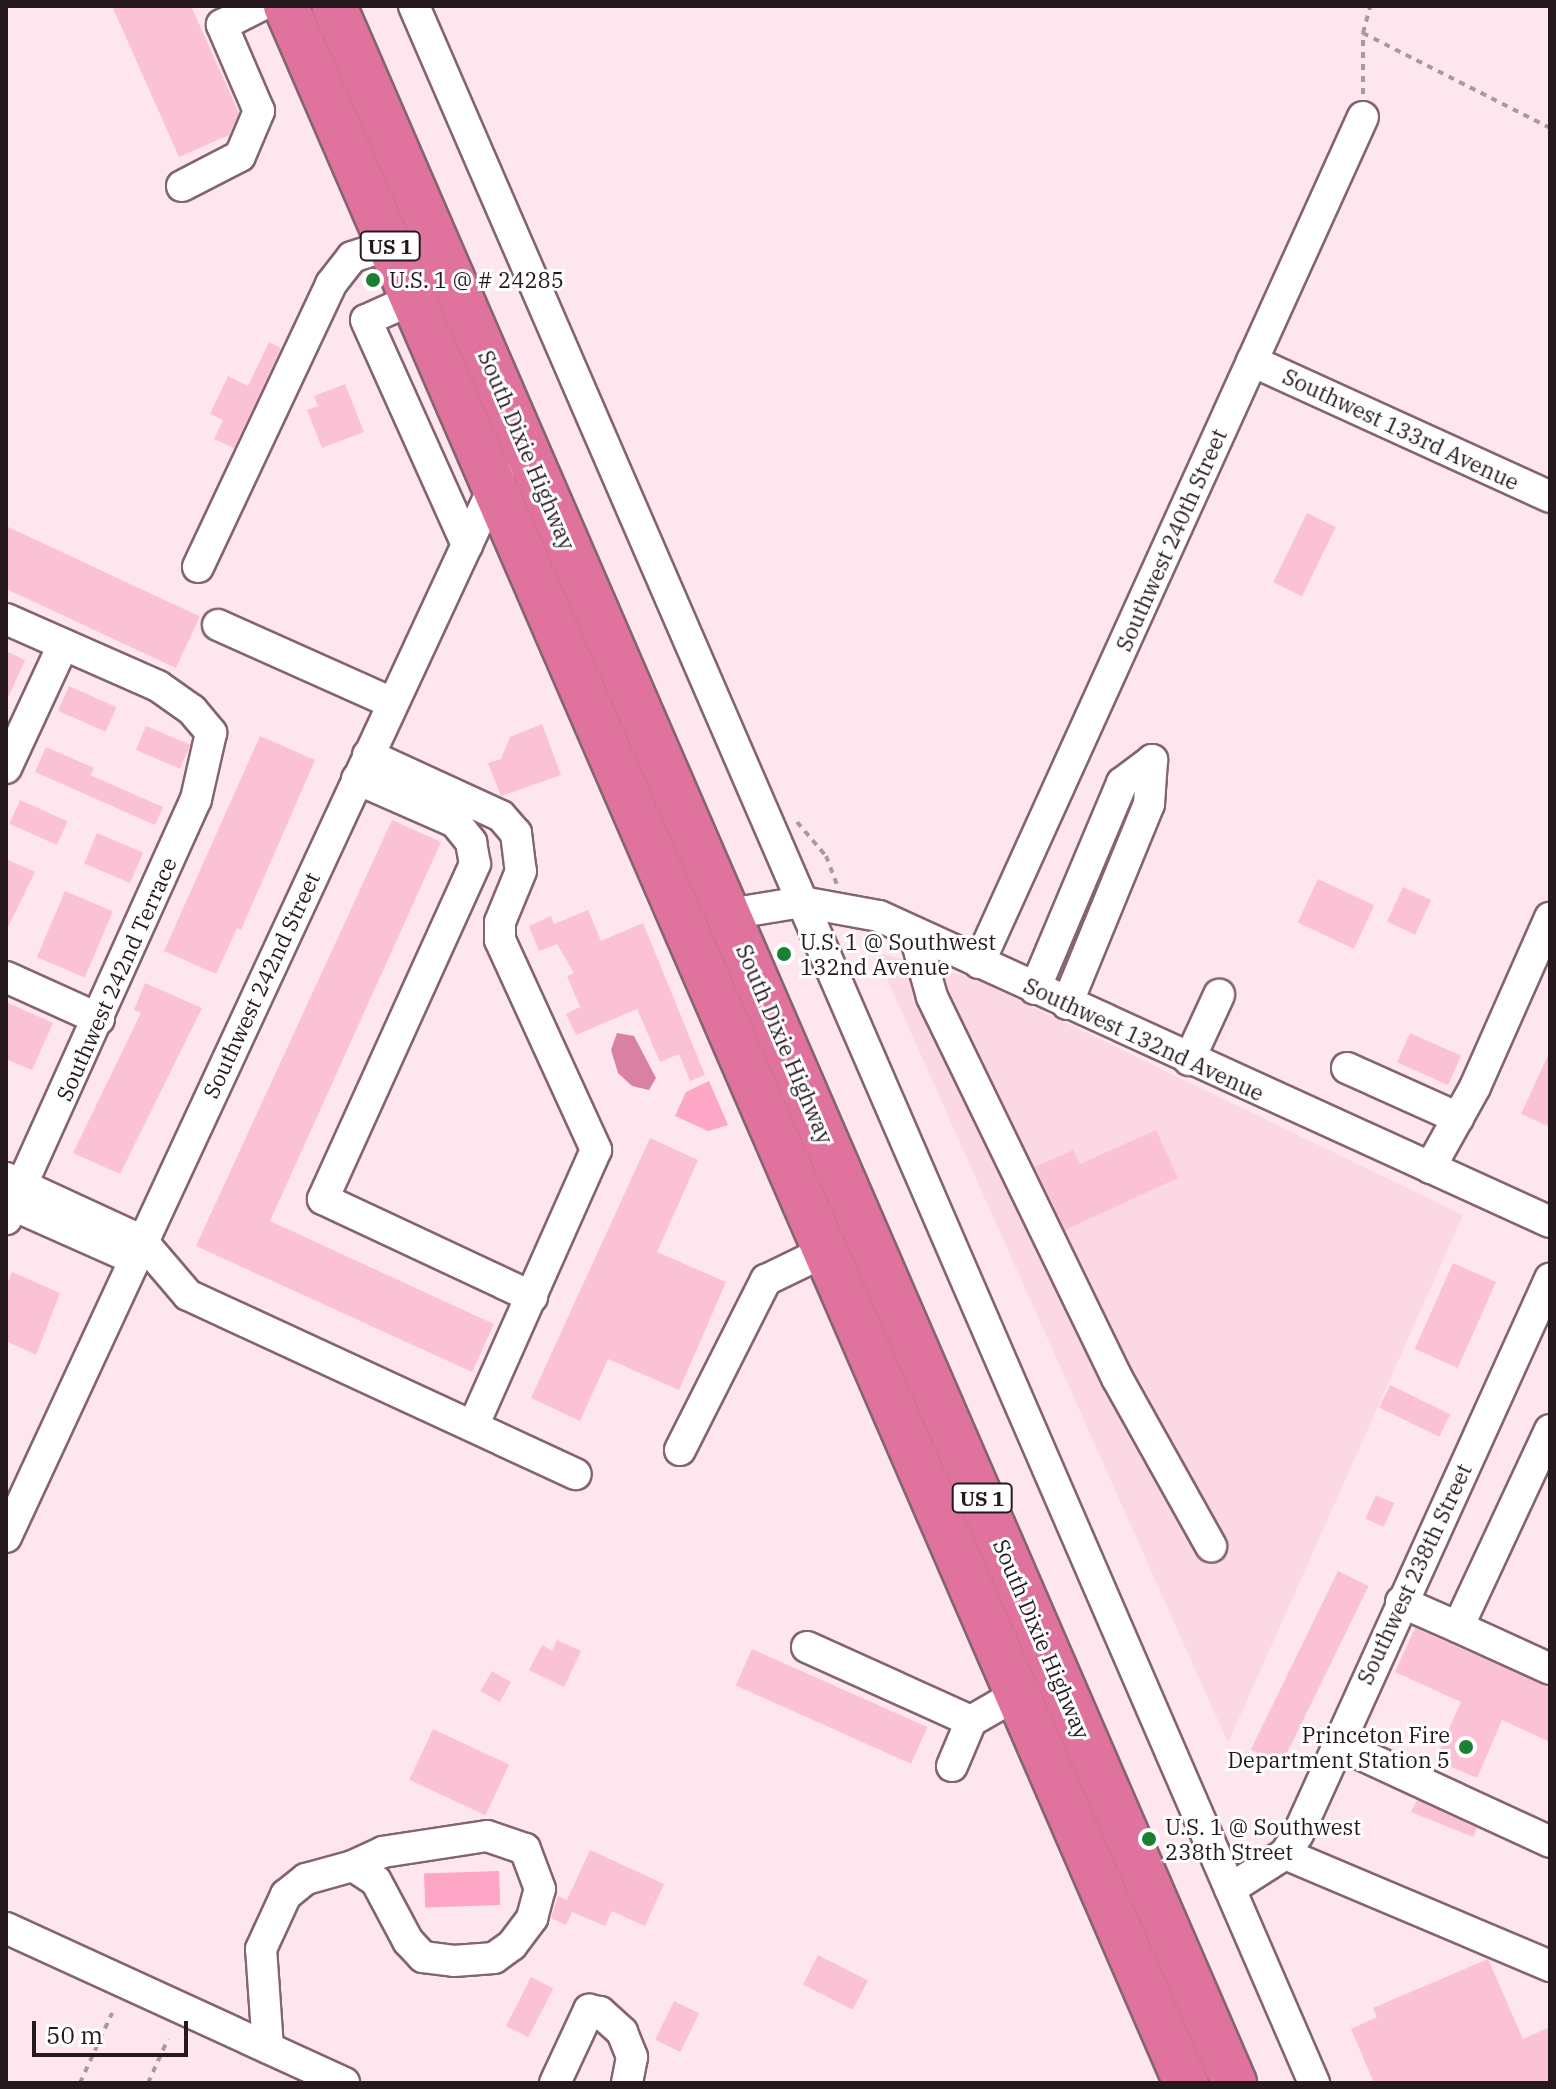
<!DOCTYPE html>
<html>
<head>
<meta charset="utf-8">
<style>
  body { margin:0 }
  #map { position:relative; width:1556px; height:2089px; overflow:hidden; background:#fde6ed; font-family:"IBM Plex Serif",serif }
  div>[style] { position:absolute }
  .built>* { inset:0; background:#fcd8e4 }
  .green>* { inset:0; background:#fda6c5; transform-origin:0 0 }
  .water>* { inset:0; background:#d981a2 }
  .building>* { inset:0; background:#fbc2d5; transform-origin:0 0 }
  .path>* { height:4px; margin-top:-2px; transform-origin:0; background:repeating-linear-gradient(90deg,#ab989e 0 6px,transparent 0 12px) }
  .roads { filter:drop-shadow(2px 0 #84646f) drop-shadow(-2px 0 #84646f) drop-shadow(0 2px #84646f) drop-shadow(0 -2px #84646f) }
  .minor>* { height:30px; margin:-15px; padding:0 15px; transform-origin:15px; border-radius:15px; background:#fff }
  .highway>* { height:44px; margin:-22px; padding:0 22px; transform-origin:22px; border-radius:22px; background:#df739d }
  .dots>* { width:22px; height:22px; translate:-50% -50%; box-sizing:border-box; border:4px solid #fff; border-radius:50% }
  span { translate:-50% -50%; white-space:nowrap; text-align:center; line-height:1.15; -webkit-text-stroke:6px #fff; paint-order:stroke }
  .shield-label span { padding:2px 6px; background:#fff; border:2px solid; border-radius:6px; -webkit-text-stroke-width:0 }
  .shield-label { font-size:20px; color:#26191d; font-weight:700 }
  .poi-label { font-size:22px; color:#26191d }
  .left { translate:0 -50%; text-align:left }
  .right { translate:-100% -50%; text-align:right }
  .street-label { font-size:22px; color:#26191d }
  .frame { position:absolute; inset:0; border:8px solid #26191d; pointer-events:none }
  .scale { position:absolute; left:32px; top:2021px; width:156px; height:36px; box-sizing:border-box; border:4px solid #26191d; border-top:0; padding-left:10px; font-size:24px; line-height:28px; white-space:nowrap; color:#26191d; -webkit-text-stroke:6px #fff; paint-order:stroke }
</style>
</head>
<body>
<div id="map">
  <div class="built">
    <div style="clip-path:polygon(875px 952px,973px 978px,1463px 1215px,1228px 1743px)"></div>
  </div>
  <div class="green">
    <div style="clip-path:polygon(709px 1081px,728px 1125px,708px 1131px,675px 1116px,686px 1092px)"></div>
    <div style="left:499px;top:1871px;width:34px;height:75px;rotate:88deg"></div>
  </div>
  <div class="water">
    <div style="clip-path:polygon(617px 1033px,634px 1036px,656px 1078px,649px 1090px,632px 1086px,618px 1073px,611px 1050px)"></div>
  </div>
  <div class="building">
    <div style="clip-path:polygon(112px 6px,191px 6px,239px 113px,229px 135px,179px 157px)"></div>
    <div style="clip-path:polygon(269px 342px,281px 348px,234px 448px,214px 439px,223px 420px,210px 414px,228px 376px,248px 386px)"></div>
    <div style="clip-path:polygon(345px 384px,364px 432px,322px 448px,307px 410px,318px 406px,314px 396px)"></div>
    <div style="left:1307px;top:513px;width:32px;height:77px;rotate:26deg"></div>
    <div style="left:6px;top:526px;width:214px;height:57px;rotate:25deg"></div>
    <div style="clip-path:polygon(6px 651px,25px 660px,6px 702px)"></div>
    <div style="left:69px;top:686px;width:52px;height:27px;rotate:24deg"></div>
    <div style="clip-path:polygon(542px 724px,561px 775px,501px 796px,488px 763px,501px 759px,510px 737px)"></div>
    <div style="left:146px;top:726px;width:48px;height:26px;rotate:23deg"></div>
    <div style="clip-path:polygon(260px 736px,315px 760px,241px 930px,237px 928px,216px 974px,164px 951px)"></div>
    <div style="clip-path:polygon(46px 747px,94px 768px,90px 775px,163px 807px,155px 825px,35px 772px)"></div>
    <div style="left:20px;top:800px;width:52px;height:26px;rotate:24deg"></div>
    <div style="clip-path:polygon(392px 820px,441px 842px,270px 1221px,494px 1324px,472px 1372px,196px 1246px)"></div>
    <div style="left:97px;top:833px;width:50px;height:33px;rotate:23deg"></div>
    <div style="clip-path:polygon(6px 859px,35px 872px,6px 931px)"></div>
    <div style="left:1318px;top:879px;width:62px;height:48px;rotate:25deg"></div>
    <div style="left:1403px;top:887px;width:31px;height:38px;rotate:25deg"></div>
    <div style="left:65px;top:891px;width:52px;height:72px;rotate:23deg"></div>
    <div style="clip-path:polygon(588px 910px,601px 941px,643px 923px,705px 1075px,690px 1081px,679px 1054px,660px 1062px,637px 1009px,576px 1035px,566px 1014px,580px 1007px,567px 976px,574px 973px,557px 944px,539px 951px,529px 926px,551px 916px,554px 924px)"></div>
    <div style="clip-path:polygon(145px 983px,202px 1008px,120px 1174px,73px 1153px,141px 1013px,134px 1010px)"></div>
    <div style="clip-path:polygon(6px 1002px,53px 1023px,32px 1070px,6px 1059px)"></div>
    <div style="left:1410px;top:1033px;width:56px;height:32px;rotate:24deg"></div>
    <div style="clip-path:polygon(1550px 1051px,1550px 1127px,1521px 1114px)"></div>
    <div style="clip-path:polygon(1156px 1130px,1178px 1178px,1065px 1230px,1035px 1167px,1073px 1150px,1080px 1164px)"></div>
    <div style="clip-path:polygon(650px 1138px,698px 1160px,657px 1252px,726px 1282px,679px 1390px,608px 1359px,580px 1421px,531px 1398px)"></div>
    <div style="left:1453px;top:1263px;width:47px;height:94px;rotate:24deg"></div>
    <div style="clip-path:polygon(12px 1272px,60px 1293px,36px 1355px,6px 1341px,6px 1287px)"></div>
    <div style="left:1390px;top:1385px;width:67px;height:25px;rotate:26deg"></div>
    <div style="left:1376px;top:1495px;width:20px;height:26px;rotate:24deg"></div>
    <div style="left:1338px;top:1571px;width:34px;height:199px;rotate:26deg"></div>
    <div style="clip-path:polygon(1415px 1628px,1550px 1688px,1550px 1742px,1502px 1720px,1477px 1778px,1435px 1760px,1461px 1702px,1395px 1672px)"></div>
    <div style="clip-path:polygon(557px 1640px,581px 1651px,564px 1687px,529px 1670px,542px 1645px,552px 1651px)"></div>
    <div style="left:752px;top:1649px;width:192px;height:40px;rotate:24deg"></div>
    <div style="left:492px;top:1671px;width:22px;height:23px;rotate:30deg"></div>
    <div style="left:433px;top:1729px;width:84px;height:56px;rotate:25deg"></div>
    <div style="clip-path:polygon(1417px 1800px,1477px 1828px,1473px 1837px,1411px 1812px)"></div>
    <div style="clip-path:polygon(590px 1850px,664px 1884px,645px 1926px,612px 1911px,605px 1926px,572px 1912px,566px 1925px,551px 1918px,558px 1896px,567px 1900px)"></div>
    <div style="left:818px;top:1955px;width:56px;height:33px;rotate:27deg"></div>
    <div style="clip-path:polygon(1488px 1959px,1523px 2039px,1550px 2027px,1550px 2083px,1374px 2083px,1351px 2029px,1377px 2017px,1373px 2008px)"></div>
    <div style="left:531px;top:1977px;width:25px;height:55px;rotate:27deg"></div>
    <div style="left:674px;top:2001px;width:28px;height:43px;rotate:26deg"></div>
  </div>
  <div class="path">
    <div style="left:1363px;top:33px;width:210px;rotate:26.9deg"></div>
    <div style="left:1363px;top:94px;width:61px;rotate:-90deg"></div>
    <div style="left:1363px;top:33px;width:28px;rotate:-75deg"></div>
    <div style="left:797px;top:822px;width:45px;rotate:49.5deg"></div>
    <div style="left:826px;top:856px;width:30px;rotate:69deg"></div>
    <div style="left:80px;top:2083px;width:77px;rotate:-65.4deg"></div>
    <div style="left:148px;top:2083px;width:48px;rotate:-65.6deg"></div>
  </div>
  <div class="roads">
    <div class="minor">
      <div style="left:414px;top:6px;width:2264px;rotate:66.57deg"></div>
      <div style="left:182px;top:186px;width:65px;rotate:-27.3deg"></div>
      <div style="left:240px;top:156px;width:49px;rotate:-67.1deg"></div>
      <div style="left:259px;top:111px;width:94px;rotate:-113.3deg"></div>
      <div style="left:222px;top:25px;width:42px;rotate:-26.6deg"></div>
      <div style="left:413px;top:299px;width:51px;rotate:155.9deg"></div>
      <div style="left:366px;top:320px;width:247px;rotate:65.8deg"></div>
      <div style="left:1252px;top:361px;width:328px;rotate:24.5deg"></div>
      <div style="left:198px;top:567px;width:313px;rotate:-64.8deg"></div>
      <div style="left:331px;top:284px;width:34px;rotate:-52deg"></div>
      <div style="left:352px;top:257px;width:39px;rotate:-18deg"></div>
      <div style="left:6px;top:619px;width:166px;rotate:23.8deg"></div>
      <div style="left:158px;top:686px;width:42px;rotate:35.2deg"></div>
      <div style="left:192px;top:710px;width:30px;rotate:50deg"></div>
      <div style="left:211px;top:733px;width:68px;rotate:102.8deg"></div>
      <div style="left:196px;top:799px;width:461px;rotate:114.3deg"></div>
      <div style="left:218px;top:625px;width:191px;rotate:24.1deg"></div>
      <div style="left:368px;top:755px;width:146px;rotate:24.6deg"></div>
      <div style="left:501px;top:816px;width:23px;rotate:49deg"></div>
      <div style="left:516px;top:833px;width:38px;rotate:83deg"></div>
      <div style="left:521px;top:871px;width:55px;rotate:112.4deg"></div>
      <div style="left:500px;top:922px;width:18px;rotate:90deg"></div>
      <div style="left:500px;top:940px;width:231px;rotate:65.4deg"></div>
      <div style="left:596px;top:1150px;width:302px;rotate:114deg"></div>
      <div style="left:6px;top:768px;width:136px;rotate:-65.1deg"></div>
      <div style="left:357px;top:779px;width:107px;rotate:23.7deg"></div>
      <div style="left:455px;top:822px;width:26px;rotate:51deg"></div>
      <div style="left:471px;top:842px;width:22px;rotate:80deg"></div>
      <div style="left:475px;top:864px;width:368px;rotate:114.4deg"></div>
      <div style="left:323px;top:1199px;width:231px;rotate:25.1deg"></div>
      <div style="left:729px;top:914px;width:74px;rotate:-9.3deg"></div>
      <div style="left:802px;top:902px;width:78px;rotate:10.3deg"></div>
      <div style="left:879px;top:916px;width:737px;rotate:24.51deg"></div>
      <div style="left:914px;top:932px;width:67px;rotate:74.5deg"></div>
      <div style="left:932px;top:997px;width:424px;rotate:64.1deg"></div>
      <div style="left:1117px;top:1378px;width:193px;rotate:60.8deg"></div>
      <div style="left:979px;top:963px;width:929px;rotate:-65.59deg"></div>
      <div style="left:6px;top:977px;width:102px;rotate:24.3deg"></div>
      <div style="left:1035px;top:989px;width:224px;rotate:-67.1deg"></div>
      <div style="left:1122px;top:783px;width:38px;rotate:-37deg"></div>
      <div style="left:1152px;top:760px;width:44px;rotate:93.9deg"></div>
      <div style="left:1149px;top:804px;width:216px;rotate:112.3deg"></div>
      <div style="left:1189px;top:1060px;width:72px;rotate:-65.2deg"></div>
      <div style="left:1347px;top:1068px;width:122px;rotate:24.2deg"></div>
      <div style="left:1430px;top:1168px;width:93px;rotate:-60.9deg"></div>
      <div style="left:1475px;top:1087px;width:185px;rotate:-66.1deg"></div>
      <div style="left:6px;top:1178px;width:149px;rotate:24.7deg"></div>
      <div style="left:141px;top:1240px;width:72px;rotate:49.5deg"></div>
      <div style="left:188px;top:1295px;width:427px;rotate:24.8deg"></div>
      <div style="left:6px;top:1202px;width:138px;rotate:24deg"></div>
      <div style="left:1550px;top:1430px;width:217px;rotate:115deg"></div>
      <div style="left:1458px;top:1627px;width:101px;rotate:24.5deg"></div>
      <div style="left:680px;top:1450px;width:191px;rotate:-63.2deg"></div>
      <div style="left:766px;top:1280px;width:67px;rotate:-25.8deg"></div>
      <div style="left:6px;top:1537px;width:1170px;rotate:-65.08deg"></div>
      <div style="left:1401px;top:1602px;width:62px;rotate:23.7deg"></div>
      <div style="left:807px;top:1647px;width:180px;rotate:24.3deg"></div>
      <div style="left:971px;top:1721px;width:54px;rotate:-29.9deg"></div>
      <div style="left:1336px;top:1743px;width:236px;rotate:24.8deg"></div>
      <div style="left:952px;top:1766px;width:49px;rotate:-67.1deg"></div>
      <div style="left:1285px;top:1854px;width:288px;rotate:22.9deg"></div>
      <div style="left:1230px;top:1889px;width:65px;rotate:-32.5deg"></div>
      <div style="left:1285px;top:1854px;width:24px;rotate:-57deg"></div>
      <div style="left:1298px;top:1834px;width:610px;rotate:-65.58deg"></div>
      <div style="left:6px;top:1928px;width:372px;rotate:24.6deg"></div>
      <div style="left:268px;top:2048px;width:99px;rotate:-94deg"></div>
      <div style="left:261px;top:1949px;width:60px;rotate:-65.2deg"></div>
      <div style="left:286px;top:1895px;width:26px;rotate:-39deg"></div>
      <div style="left:306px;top:1879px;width:49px;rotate:-15.5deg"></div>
      <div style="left:353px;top:1866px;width:27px;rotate:33deg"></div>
      <div style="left:376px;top:1881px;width:68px;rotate:61.9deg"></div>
      <div style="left:408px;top:1941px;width:22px;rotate:47deg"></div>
      <div style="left:423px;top:1957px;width:31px;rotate:7deg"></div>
      <div style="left:454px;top:1961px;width:40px;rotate:-4.3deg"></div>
      <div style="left:494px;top:1958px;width:22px;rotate:-36deg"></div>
      <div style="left:512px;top:1945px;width:34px;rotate:-53deg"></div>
      <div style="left:532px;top:1918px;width:30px;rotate:-75deg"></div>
      <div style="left:540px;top:1889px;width:43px;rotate:-110.6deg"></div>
      <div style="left:525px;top:1849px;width:40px;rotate:-161.1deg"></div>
      <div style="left:487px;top:1836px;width:105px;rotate:171.3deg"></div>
      <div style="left:383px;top:1852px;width:33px;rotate:155deg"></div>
      <div style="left:555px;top:2083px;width:81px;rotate:-65deg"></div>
      <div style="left:589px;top:2010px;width:11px;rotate:10deg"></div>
      <div style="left:600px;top:2012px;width:30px;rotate:42deg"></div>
      <div style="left:622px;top:2032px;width:27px;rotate:68deg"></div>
      <div style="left:632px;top:2057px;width:26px;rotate:101deg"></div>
    </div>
    <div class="highway">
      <div style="left:286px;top:6px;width:2264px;rotate:66.57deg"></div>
      <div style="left:334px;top:6px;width:2264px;rotate:66.57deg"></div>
    </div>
  </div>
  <div class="dots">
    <div style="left:373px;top:280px;background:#1c8033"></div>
    <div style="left:784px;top:954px;background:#1c8033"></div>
    <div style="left:1466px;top:1747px;background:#1c8033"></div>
    <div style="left:1149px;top:1839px;background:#1c8033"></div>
  </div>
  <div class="shield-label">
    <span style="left:390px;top:246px">US 1</span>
    <span style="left:982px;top:1498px">US 1</span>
  </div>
  <div class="poi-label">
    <span class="left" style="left:389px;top:280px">U.S. 1 @ # 24285</span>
    <span class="left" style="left:800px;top:954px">U.S. 1 @ Southwest<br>132nd Avenue</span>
    <span class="right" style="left:1450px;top:1747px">Princeton Fire<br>Department Station 5</span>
    <span class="left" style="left:1165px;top:1839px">U.S. 1 @ Southwest<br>238th Street</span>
  </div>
  <div class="street-label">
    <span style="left:1401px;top:429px;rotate:25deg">Southwest 133rd Avenue</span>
    <span style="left:527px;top:450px;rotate:67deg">South Dixie Highway</span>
    <span style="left:1171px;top:540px;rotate:-66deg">Southwest 240th Street</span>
    <span style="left:116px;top:979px;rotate:-66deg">Southwest 242nd Terrace</span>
    <span style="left:261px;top:985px;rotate:-65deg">Southwest 242nd Street</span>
    <span style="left:1144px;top:1039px;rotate:25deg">Southwest 132nd Avenue</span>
    <span style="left:785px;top:1044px;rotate:67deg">South Dixie Highway</span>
    <span style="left:1414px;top:1574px;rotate:-65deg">Southwest 238th Street</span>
    <span style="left:1042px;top:1639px;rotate:67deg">South Dixie Highway</span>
  </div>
  <div class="frame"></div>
  <div class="scale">50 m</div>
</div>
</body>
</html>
